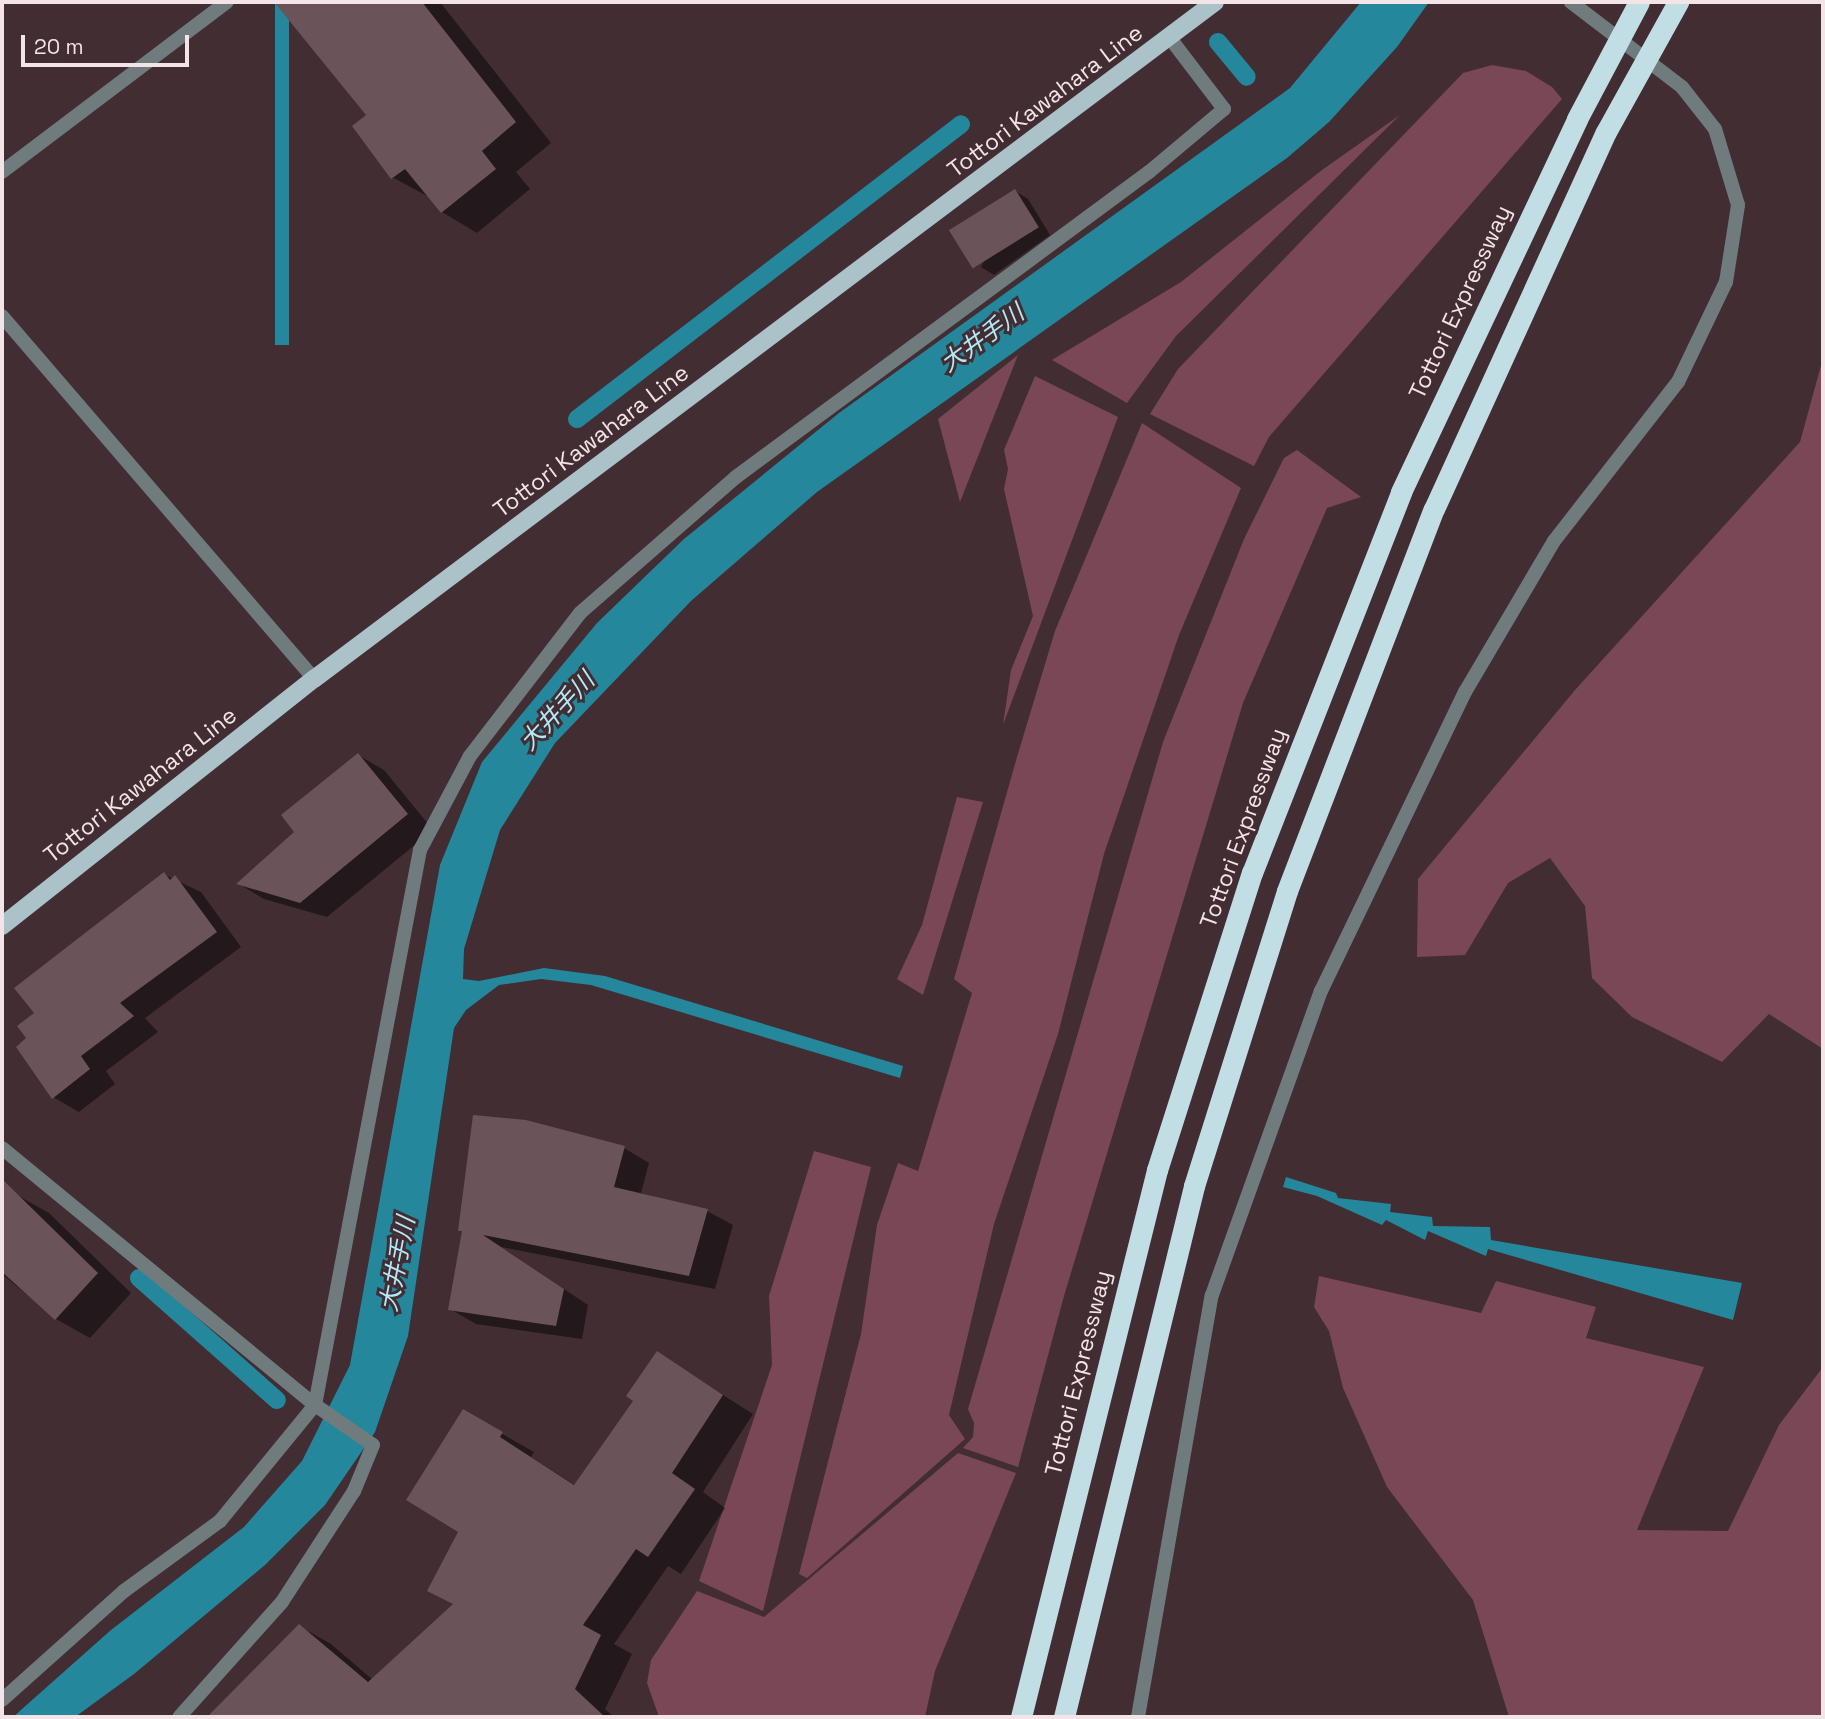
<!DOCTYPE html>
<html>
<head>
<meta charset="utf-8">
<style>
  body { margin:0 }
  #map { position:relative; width:1825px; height:1719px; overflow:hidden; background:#422d33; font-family:"Space Grotesk","Noto Sans JP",sans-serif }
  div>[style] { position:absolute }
  .green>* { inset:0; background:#794756 }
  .water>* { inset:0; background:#24879c; transform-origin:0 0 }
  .shadow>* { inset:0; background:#0007 }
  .stream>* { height:18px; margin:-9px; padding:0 9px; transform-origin:9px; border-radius:9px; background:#24879c }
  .building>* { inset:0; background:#6a5359; transform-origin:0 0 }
  .street>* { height:14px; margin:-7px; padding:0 7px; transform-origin:7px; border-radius:7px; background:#707b7e }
  .primary>* { height:18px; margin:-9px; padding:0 9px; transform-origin:9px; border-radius:9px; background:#aac2c8 }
  .highway>* { height:21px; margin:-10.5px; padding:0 10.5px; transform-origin:10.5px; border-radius:10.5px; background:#c1dee5 }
  .highway-bridge>* { height:21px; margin:-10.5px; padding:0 10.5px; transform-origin:10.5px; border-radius:10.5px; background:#c1dee5 }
  span { translate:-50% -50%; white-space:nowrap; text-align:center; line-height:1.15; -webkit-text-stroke:6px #422d33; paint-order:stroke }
  .street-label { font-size:23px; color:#f3e4e8 }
  .water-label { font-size:24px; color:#b4e9f7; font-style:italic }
  .frame { position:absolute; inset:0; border:4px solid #f3e4e8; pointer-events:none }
  .scale { position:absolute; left:21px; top:35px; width:168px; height:32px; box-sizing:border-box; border:4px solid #f3e4e8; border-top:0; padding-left:9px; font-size:21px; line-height:24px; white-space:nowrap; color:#f3e4e8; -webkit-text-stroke:5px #422d33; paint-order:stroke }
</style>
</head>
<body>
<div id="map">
  <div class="green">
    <div style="clip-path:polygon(1492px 65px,1526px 71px,1552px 87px,1562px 99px,1269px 437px,1254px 466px,1150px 414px,1178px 369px,1463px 73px)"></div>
    <div style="clip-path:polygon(1400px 115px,1176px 336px,1127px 403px,1052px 360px,1181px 282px,1322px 170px)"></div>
    <div style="clip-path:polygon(1018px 355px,960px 502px,938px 419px)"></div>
    <div style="clip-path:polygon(1823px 358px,1823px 1049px,1769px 1014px,1722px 1062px,1632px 1017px,1592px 978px,1585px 906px,1550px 858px,1508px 883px,1465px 955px,1417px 957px,1418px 879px,1575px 690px,1800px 442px)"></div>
    <div style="clip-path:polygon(1035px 376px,1118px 417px,1003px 725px,1011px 670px,1033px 616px,1004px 489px,1008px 469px,1004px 450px)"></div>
    <div style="clip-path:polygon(1142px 423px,1241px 488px,1179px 635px,1104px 854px,1058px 1034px,994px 1224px,949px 1415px,965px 1439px,807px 1578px,799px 1574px,861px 1334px,877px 1225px,898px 1163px,918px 1171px,972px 993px,954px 979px,1017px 757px,1055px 631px)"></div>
    <div style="clip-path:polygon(1297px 450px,1361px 497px,1327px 508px,1243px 703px,1064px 1296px,1018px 1467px,963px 1448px,973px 1437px,974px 1423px,968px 1409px,1163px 742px,1244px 539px,1284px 458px)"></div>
    <div style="clip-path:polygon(957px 797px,983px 802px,923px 995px,897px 979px,922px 925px)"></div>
    <div style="clip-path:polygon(814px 1151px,871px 1167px,763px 1611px,699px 1581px,772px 1365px,769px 1296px)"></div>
    <div style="clip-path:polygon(1319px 1276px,1481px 1313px,1496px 1281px,1596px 1307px,1586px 1338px,1704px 1367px,1637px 1530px,1728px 1531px,1779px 1425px,1823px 1367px,1823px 1717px,1509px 1717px,1473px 1600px,1387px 1487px,1343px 1388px,1329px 1331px,1314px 1307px)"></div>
    <div style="clip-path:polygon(958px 1453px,1016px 1473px,935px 1671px,925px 1717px,659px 1717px,647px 1683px,651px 1660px,697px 1591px,764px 1617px)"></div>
  </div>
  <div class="water">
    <div style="left:275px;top:2px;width:14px;height:343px"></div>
    <div style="clip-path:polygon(1361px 2px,1429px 2px,1397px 47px,1329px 122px,1287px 158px,817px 492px,691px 601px,555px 743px,500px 830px,464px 949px,463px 979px,479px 981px,544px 968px,605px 976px,903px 1066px,900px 1078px,591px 985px,541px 979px,499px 985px,466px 1010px,454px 1028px,408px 1336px,375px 1432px,325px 1505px,265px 1565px,134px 1674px,75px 1717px,13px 1717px,111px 1630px,244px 1527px,302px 1461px,350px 1365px,440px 865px,482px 762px,597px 623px,684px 539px,839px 413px,1290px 88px)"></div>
    <div style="clip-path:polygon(1286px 1177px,1336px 1193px,1338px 1198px,1391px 1204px,1390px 1212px,1432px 1217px,1433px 1226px,1490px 1227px,1491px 1240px,1742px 1283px,1733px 1320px,1488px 1249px,1486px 1256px,1428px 1231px,1425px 1240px,1386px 1220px,1382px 1225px,1317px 1196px,1283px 1187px)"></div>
  </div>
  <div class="shadow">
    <div style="clip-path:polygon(302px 2px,440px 2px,551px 143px,516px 172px,530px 189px,477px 233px,442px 212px,429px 197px,392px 177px,369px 116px,286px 14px)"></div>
    <div style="clip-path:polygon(1015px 191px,1028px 199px,1050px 235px,994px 275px,981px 267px)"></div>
    <div style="clip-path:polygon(358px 755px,384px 770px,433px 830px,327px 917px,264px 899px,239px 884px,296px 832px)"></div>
    <div style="clip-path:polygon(165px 875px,201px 892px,241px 947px,145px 1018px,158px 1032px,106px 1071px,115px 1084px,79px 1112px,53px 1097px,29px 1038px,37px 1014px)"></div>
    <div style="clip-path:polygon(624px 1148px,649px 1163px,641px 1193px,707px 1211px,733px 1225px,715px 1289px,501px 1247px,588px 1305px,582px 1339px,476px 1324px,450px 1309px,464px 1232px)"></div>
    <div style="clip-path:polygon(2px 1189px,10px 1199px,15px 1194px,49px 1213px,131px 1293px,90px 1338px,56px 1319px,2px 1274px)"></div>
    <div style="clip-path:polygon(657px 1353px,753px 1414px,703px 1492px,725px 1508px,681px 1574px,668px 1566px,614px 1644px,632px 1654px,605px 1709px,614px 1717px,238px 1717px,223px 1703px,299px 1626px,331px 1644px,373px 1680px,455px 1605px,464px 1412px,534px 1452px,531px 1457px,575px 1485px,635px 1401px)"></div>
  </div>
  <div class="stream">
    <div style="left:1218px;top:42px;width:45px;rotate:50.4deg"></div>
    <div style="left:577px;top:419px;width:484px;rotate:-37.5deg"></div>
    <div style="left:139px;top:1278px;width:184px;rotate:41.5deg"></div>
  </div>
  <div class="building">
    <div style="clip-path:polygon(274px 2px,422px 2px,516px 122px,482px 151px,496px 169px,441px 213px,405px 169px,391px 179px,352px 126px,366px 115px)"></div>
    <div style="left:1015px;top:189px;width:45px;height:78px;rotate:58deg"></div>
    <div style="clip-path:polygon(358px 753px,408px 814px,300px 903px,236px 884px,294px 832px,281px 815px)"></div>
    <div style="clip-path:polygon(164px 872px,170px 880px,175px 875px,217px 932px,120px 1003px,134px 1016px,81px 1056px,90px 1069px,52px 1099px,16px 1047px,26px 1038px,17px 1026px,34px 1013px,14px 988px)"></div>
    <div style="clip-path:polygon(473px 1115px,526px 1120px,625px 1146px,614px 1187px,708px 1209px,689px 1276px,483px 1235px,564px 1289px,556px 1326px,448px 1310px,462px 1231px,458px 1231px)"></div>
    <div style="clip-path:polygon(2px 1179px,98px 1273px,55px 1320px,2px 1272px)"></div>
    <div style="clip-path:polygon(657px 1351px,723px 1395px,672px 1473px,695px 1489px,648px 1557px,636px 1549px,583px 1625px,601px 1635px,575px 1689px,605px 1717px,207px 1717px,299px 1624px,368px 1682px,453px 1604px,427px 1591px,458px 1532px,406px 1500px,463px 1409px,503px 1432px,500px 1437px,574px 1485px,633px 1401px,626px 1396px)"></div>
  </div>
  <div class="street">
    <div style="left:2px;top:172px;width:282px;rotate:-37.1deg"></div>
    <div style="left:2px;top:316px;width:479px;rotate:49.3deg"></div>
    <div style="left:2px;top:1148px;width:405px;rotate:39.4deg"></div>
    <div style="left:315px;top:1405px;width:70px;rotate:34.6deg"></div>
    <div style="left:373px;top:1445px;width:50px;rotate:112.4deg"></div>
    <div style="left:354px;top:1491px;width:132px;rotate:123deg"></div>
    <div style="left:282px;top:1602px;width:154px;rotate:131.8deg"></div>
    <div style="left:2px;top:1700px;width:164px;rotate:-41.8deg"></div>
    <div style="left:124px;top:1591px;width:119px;rotate:-36.1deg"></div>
    <div style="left:220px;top:1521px;width:150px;rotate:-50.7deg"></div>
    <div style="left:315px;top:1405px;width:565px;rotate:-79.29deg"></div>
    <div style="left:420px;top:850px;width:106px;rotate:-62deg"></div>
    <div style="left:470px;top:756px;width:180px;rotate:-52.4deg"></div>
    <div style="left:580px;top:613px;width:207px;rotate:-41.1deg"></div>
    <div style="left:736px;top:477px;width:513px;rotate:-36.45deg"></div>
    <div style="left:1149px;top:172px;width:98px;rotate:-40deg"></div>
    <div style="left:1224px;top:109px;width:89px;rotate:-127.3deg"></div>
    <div style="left:1138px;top:1717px;width:428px;rotate:-80.1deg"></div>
    <div style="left:1212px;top:1295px;width:323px;rotate:-70.3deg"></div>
    <div style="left:1321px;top:991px;width:332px;rotate:-64.3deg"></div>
    <div style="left:1465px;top:692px;width:175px;rotate:-59.5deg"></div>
    <div style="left:1554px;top:541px;width:202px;rotate:-52.1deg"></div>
    <div style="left:1678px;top:382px;width:111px;rotate:-64.4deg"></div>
    <div style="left:1726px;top:282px;width:78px;rotate:-81.1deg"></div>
    <div style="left:1738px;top:205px;width:79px;rotate:-106.8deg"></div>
    <div style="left:1715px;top:129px;width:53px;rotate:-128.2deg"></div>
    <div style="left:1682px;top:87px;width:140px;rotate:-142.6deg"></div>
  </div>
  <div class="primary">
    <div style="left:2px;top:926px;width:398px;rotate:-38.4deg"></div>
    <div style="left:314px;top:679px;width:1127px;rotate:-36.92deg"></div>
  </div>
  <div class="highway">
    <div style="left:1021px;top:1717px;width:564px;rotate:-76.04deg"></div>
    <div style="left:1157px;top:1170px;width:312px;rotate:-72.3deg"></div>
    <div style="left:1252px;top:873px;width:409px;rotate:-68.6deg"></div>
    <div style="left:1401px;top:492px;width:412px;rotate:-64.7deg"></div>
    <div style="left:1064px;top:1717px;width:547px;rotate:-76.24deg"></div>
    <div style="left:1194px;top:1186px;width:309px;rotate:-72.5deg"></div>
    <div style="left:1287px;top:891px;width:409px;rotate:-69deg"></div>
    <div style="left:1434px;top:509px;width:414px;rotate:-65.5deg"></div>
  </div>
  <div class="highway-bridge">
    <div style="left:1577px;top:119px;width:132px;rotate:-62.1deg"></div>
    <div style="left:1606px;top:132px;width:149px;rotate:-61deg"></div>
  </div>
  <div class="street-label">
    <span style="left:1045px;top:101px;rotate:-37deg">Tottori Kawahara Line</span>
    <span style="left:1460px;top:302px;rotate:-65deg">Tottori Expressway</span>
    <span style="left:591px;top:441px;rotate:-37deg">Tottori Kawahara Line</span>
    <span style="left:140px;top:785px;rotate:-38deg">Tottori Kawahara Line</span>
    <span style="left:1243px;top:828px;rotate:-70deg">Tottori Expressway</span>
    <span style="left:1078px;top:1373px;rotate:-76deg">Tottori Expressway</span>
  </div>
  <div class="water-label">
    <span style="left:982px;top:338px;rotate:-36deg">大井手川</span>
    <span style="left:557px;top:711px;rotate:-47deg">大井手川</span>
    <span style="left:397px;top:1264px;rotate:-79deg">大井手川</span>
  </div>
  <div class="frame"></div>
  <div class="scale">20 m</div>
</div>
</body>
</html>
